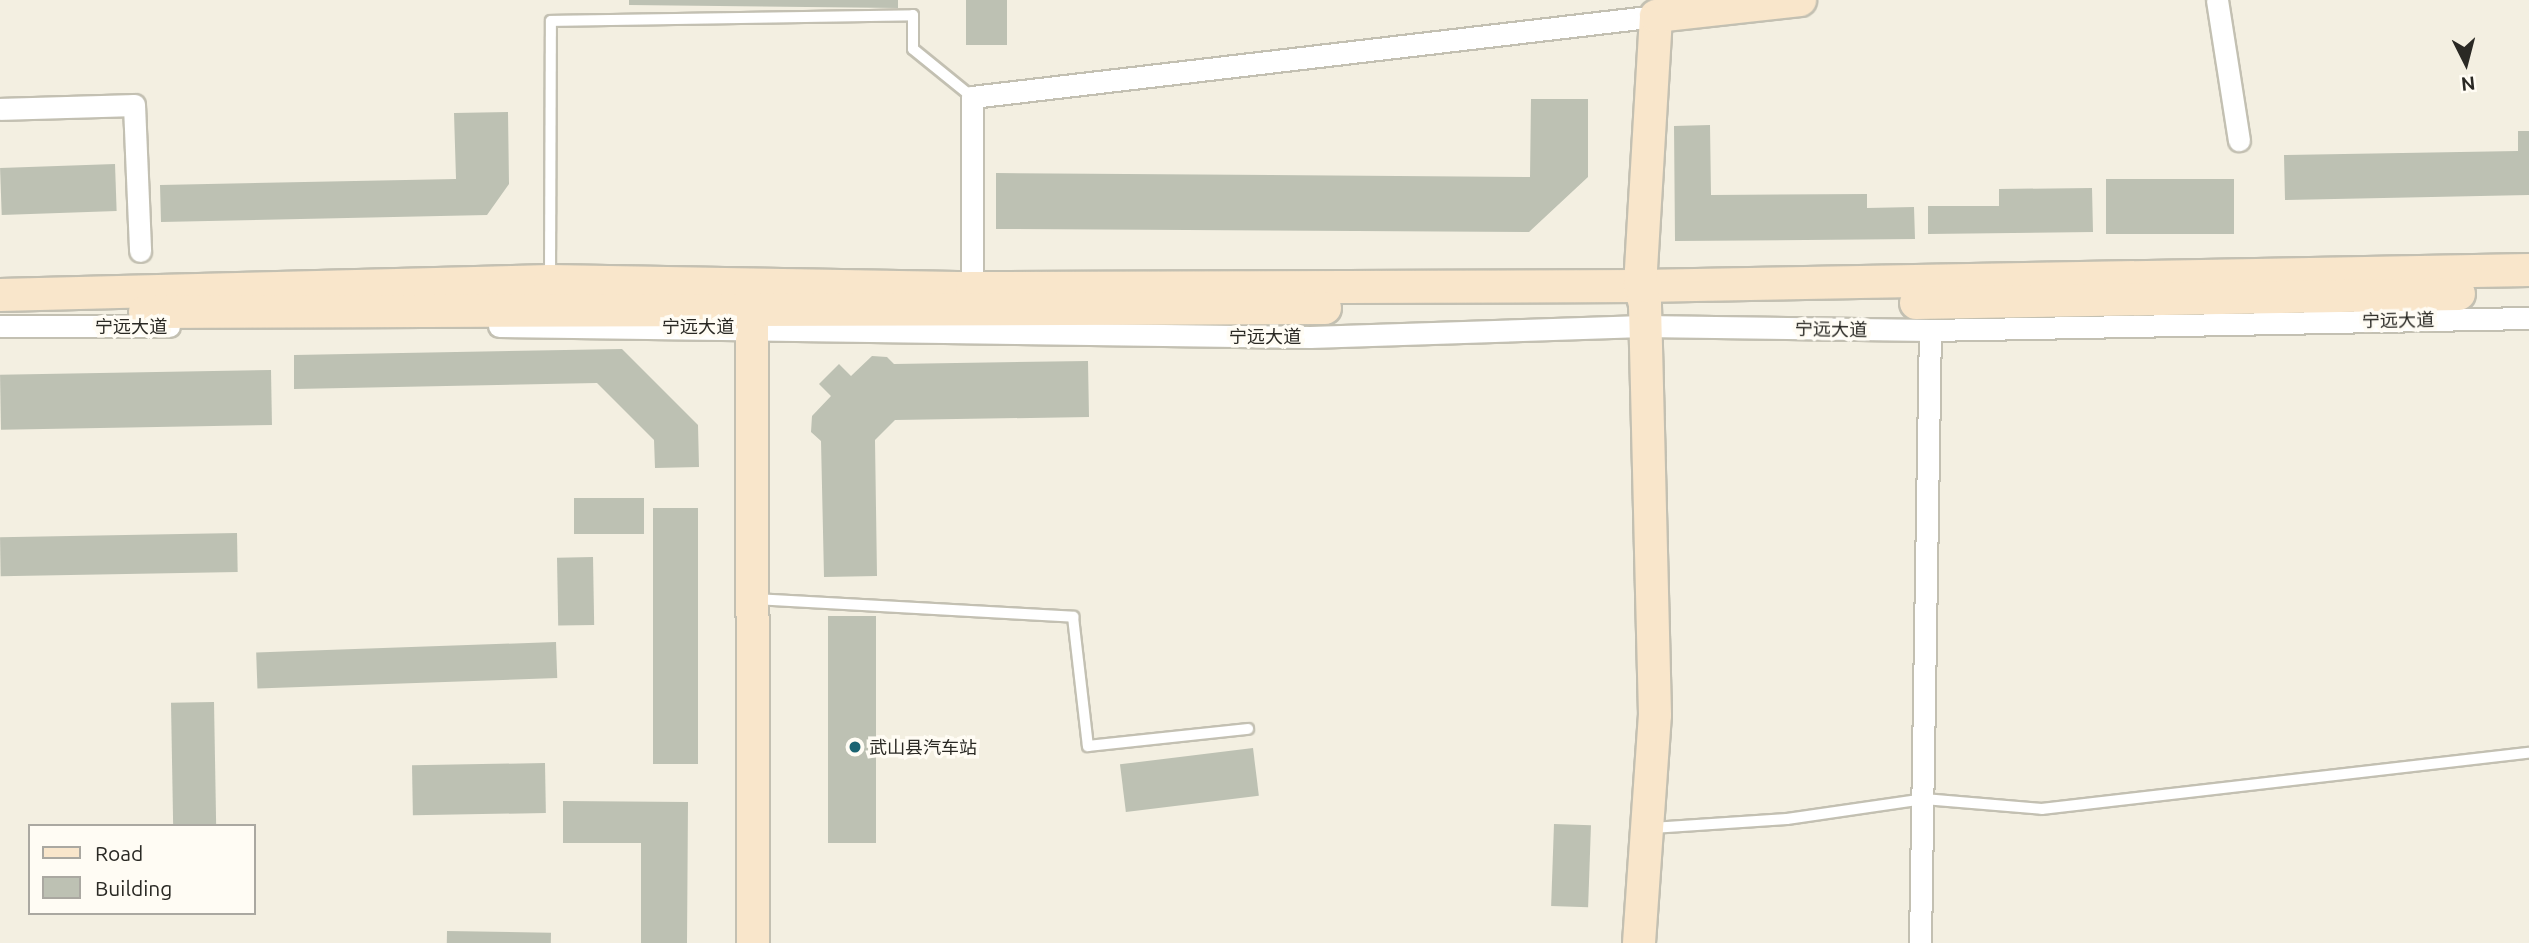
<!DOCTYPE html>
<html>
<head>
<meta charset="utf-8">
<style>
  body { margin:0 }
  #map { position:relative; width:2529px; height:943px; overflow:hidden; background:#f3efe1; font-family:Ubuntu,"Noto Sans SC",sans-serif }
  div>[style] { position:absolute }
  .building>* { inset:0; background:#bdc1b3; transform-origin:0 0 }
  .roads { filter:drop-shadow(2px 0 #c3c0b2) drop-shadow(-2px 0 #c3c0b2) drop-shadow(0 2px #c3c0b2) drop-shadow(0 -2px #c3c0b2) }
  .lane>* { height:10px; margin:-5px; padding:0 5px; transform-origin:5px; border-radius:5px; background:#fff }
  .street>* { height:21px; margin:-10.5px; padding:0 10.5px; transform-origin:10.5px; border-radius:10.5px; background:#fff }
  .secondary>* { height:32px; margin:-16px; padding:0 16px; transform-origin:16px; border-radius:16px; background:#f9e6cb }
  .dots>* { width:19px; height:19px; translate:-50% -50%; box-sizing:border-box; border:4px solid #fffcf4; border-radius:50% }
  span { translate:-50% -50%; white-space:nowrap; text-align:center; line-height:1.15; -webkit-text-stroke:7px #fffcf4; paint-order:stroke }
  .street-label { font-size:18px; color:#2a2924 }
  .poi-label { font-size:18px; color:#2a2924 }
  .left { translate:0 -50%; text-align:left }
  .legend { position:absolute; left:28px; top:824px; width:228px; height:91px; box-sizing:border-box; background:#fffcf4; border:2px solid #aaa8a1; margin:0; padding:9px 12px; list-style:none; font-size:21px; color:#2a2924 }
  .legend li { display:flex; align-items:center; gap:14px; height:35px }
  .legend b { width:35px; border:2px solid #aaa8a1 }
  .north { position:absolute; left:2431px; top:28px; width:70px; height:70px; -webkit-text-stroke:5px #fffcf4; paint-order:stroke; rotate:174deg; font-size:19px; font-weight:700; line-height:28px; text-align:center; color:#2a2924 }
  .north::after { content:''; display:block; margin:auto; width:24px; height:32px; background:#2a2924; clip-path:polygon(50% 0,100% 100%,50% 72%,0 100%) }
</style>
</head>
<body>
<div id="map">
  <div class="building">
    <div style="clip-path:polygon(629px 0,898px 0,898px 8px,629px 5px)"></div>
    <div style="left:966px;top:0;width:41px;height:45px"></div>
    <div style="clip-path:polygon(1531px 99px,1588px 99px,1588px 177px,1529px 232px,996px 229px,996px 173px,1530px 177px)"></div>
    <div style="clip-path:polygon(508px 112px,509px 184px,487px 215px,161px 222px,160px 185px,456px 179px,454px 113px)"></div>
    <div style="clip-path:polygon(1710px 125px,1711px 195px,1867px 194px,1867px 208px,1914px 207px,1915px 239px,1675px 241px,1674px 126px)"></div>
    <div style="clip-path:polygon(2518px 131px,2529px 131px,2529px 195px,2285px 200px,2284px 155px,2518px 151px)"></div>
    <div style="left:115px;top:164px;width:47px;height:115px;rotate:88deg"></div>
    <div style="left:2234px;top:179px;width:55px;height:128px;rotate:90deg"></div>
    <div style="clip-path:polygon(2092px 188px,2093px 232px,1928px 234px,1928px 206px,1999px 206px,1999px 189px)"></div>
    <div style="clip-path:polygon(622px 349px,698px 425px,699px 467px,655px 468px,654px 440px,597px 383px,294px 389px,294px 355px)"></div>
    <div style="clip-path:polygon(872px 356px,887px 357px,894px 364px,1088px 361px,1089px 417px,895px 420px,875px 440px,877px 576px,824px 577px,821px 441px,811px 432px,812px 416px,831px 396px,819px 384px,839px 364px,851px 376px)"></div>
    <div style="left:271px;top:370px;width:55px;height:271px;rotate:89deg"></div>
    <div style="left:644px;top:498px;width:36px;height:70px;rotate:90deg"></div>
    <div style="left:653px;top:508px;width:45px;height:256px"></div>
    <div style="left:237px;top:533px;width:39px;height:237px;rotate:89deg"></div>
    <div style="left:593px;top:557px;width:68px;height:36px;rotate:89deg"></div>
    <div style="left:828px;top:616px;width:48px;height:227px"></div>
    <div style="left:556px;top:642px;width:36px;height:300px;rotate:88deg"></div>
    <div style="left:214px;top:702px;width:124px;height:43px;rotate:89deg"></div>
    <div style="left:1253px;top:748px;width:48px;height:134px;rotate:83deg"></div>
    <div style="left:545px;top:763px;width:50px;height:133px;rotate:89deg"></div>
    <div style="clip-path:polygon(563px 801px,688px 802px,687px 943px,641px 943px,641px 843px,563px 843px)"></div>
    <div style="left:1554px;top:824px;width:37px;height:82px;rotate:2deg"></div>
    <div style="left:447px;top:931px;width:104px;height:12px;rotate:1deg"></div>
  </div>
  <div class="roads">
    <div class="lane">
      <div style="left:550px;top:278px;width:257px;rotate:-89.8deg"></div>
      <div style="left:551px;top:21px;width:362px;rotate:-0.9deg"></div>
      <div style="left:913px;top:15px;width:34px;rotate:90deg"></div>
      <div style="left:913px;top:49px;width:76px;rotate:39.1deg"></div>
      <div style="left:755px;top:599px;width:319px;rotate:3.2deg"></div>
      <div style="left:1073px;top:617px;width:130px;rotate:83.4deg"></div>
      <div style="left:1088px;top:746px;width:161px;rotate:-6.1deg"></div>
      <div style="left:1652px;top:828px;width:135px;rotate:-3.8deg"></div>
      <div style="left:1787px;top:819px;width:138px;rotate:-8.3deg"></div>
      <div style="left:1924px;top:799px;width:118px;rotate:4.8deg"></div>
      <div style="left:2042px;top:809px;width:490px;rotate:-6.6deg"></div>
    </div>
    <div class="street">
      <div style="left:2217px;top:0;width:142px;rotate:81.1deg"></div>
      <div style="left:0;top:109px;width:134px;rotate:-1.7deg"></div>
      <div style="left:134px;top:105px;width:146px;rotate:87.6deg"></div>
      <div style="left:972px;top:288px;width:191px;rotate:-90deg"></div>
      <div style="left:972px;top:97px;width:689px;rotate:-6.75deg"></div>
      <div style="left:0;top:326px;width:169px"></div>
      <div style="left:499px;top:326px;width:811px;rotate:0.78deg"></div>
      <div style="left:1310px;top:337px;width:333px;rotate:-1.9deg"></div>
      <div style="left:1643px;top:326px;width:287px;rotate:0.8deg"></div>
      <div style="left:1930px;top:330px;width:599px;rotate:-1.15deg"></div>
      <div style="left:1920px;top:943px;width:613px;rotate:-89.07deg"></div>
    </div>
    <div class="secondary">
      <div style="left:752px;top:290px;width:653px;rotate:89.91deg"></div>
      <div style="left:0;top:295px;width:550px;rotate:-1.46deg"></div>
      <div style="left:550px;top:281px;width:422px;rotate:1deg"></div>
      <div style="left:972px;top:288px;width:668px;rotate:-0.17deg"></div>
      <div style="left:1640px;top:286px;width:889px;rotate:-1.03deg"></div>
      <div style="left:1916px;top:303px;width:543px;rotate:-0.95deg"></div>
      <div style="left:145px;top:312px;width:1180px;rotate:-0.19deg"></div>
      <div style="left:1639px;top:943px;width:229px;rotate:-86deg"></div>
      <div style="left:1655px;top:715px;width:411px;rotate:-91.4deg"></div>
      <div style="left:1645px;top:304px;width:19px;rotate:-106deg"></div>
      <div style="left:1640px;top:286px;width:270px;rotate:-86.6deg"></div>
      <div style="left:1656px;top:16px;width:145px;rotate:-6.3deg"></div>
    </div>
  </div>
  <div class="dots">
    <div style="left:855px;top:747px;background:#1a6371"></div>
  </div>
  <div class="street-label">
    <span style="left:2398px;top:320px;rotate:-1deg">宁远大道</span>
    <span style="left:131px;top:326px">宁远大道</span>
    <span style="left:698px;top:326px">宁远大道</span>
    <span style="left:1831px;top:329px;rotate:1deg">宁远大道</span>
    <span style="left:1265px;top:336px">宁远大道</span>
  </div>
  <div class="poi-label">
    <span class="left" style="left:869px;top:747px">武山县汽车站</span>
  </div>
  <ul class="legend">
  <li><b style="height:9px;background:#f9e6cb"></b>Road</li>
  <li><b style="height:19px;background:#bdc1b3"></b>Building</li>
  </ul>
  <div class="north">N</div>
</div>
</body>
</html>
